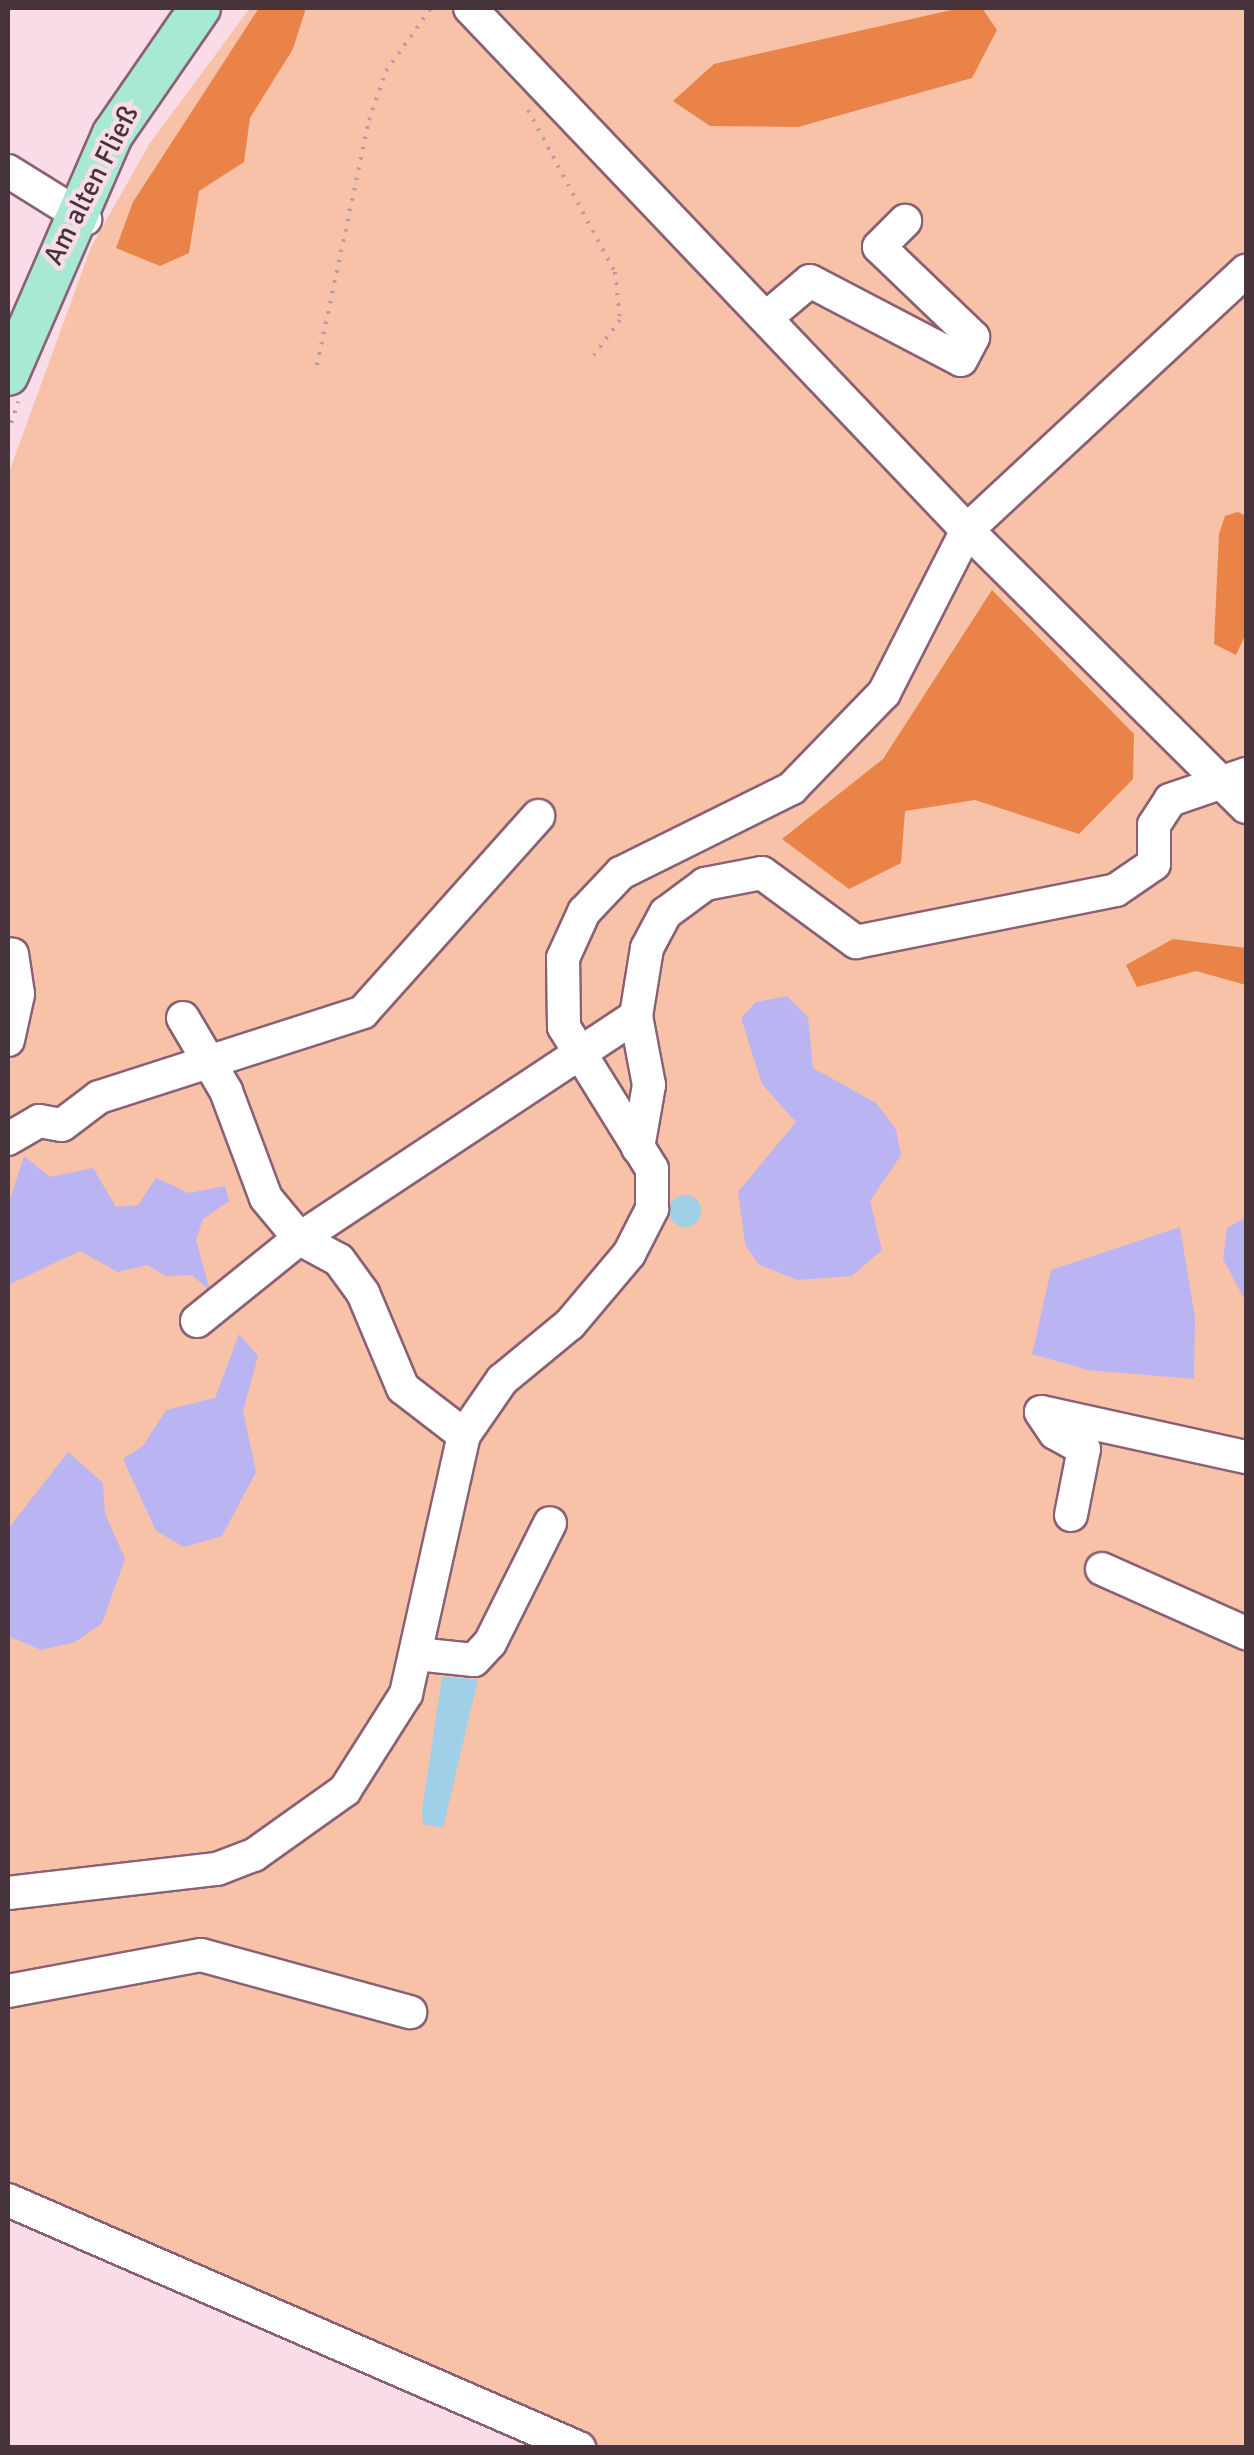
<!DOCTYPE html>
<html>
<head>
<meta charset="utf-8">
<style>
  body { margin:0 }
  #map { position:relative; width:1254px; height:2455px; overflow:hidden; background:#fadce9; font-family:Signika,sans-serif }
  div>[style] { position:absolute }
  .green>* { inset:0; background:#f7c2a7 }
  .forest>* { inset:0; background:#e98347 }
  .water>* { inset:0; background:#bab4f2 }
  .building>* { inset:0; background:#9fd0e8 }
  .round { border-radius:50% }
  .path>* { height:4px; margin-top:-2px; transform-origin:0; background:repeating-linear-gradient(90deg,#b69ca7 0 2.5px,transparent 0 10.5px) }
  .roads { filter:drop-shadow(2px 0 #8a6074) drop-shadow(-2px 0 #8a6074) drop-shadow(0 2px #8a6074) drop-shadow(0 -2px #8a6074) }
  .minor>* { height:32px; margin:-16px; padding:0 16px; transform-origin:16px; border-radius:16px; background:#fff }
  .major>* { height:40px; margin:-20px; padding:0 20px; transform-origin:20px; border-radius:20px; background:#a7e9d3 }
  span { translate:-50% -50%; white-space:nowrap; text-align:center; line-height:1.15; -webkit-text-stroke:9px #fadce9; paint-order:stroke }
  .street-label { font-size:28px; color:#46333c }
  .frame { position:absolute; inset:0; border:10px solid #46333c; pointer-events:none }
</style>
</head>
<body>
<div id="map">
  <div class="green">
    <div style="clip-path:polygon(250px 8px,1246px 8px,1246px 2447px,596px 2447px,8px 2191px,8px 475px,91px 247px,150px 143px)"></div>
  </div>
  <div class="forest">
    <div style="clip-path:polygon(259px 8px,306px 8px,293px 49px,250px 118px,244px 162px,199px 191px,189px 253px,160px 266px,116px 248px,133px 202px)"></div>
    <div style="clip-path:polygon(960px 8px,982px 8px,997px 30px,972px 78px,798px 127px,710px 126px,673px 101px,714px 64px)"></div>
    <div style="clip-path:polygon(1238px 512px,1246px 516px,1246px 633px,1236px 655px,1214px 644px,1219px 534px,1225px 516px)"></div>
    <div style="clip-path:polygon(992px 590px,1134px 734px,1133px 779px,1079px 834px,975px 800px,905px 811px,901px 863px,849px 889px,782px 839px,883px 759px)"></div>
    <div style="clip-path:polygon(1173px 939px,1246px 948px,1246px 985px,1196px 971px,1137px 987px,1126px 965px)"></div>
  </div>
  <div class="water">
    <div style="clip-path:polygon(787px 996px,808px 1017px,813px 1068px,876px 1103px,896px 1129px,901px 1155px,870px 1201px,882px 1250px,852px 1276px,797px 1280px,758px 1264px,745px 1244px,738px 1192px,796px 1122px,762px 1084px,741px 1018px,756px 1002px)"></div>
    <div style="clip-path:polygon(24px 1156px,50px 1177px,93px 1168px,116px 1207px,138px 1205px,156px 1178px,189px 1193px,225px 1186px,229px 1201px,203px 1219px,196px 1240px,210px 1291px,192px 1275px,166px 1276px,147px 1265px,118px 1272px,80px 1251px,8px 1285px,8px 1205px)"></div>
    <div style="clip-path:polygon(1246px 1217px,1246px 1302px,1223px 1259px,1227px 1228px)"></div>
    <div style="clip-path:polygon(1180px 1227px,1195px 1318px,1194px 1379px,1088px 1370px,1032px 1354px,1051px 1270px)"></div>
    <div style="clip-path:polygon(239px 1334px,258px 1356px,243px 1411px,256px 1472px,222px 1536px,184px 1547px,156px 1531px,123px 1459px,143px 1446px,166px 1410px,215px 1398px)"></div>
    <div style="clip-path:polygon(68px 1452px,103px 1483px,105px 1513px,125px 1559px,102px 1623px,75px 1642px,41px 1650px,8px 1636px,8px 1529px)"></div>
  </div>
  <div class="building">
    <div class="round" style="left:669px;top:1195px;width:32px;height:32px"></div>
    <div style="clip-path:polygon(442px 1677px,478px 1679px,443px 1828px,423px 1824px,422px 1810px)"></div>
  </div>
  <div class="path">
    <div style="left:528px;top:110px;width:184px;rotate:61.8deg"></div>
    <div style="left:615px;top:272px;width:48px;rotate:84.1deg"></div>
    <div style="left:620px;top:320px;width:44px;rotate:126.6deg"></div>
    <div style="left:317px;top:365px;width:250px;rotate:-78deg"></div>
    <div style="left:369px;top:120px;width:52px;rotate:-70.9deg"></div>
    <div style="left:386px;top:71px;width:77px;rotate:-54.5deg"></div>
    <div style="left:8px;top:433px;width:33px;rotate:-72deg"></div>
  </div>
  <div class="roads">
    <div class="minor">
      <div style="left:470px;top:8px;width:721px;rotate:46.41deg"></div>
      <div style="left:967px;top:530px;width:393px;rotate:44.8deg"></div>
      <div style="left:8px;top:171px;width:91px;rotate:31.9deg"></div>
      <div style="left:766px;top:318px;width:57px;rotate:-40.1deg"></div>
      <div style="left:810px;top:281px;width:170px;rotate:27.6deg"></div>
      <div style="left:961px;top:360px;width:26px;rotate:-62deg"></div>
      <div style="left:973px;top:337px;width:130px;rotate:-136.2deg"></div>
      <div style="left:879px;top:247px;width:37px;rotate:-45deg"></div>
      <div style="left:183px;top:1018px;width:85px;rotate:59.5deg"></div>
      <div style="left:226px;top:1091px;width:114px;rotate:69.5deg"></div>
      <div style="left:266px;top:1198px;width:53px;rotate:50.3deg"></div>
      <div style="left:300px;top:1239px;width:44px;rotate:28.3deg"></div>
      <div style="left:339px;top:1260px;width:41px;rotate:54deg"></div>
      <div style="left:363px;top:1293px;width:103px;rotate:67.2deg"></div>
      <div style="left:403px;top:1388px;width:77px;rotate:37.6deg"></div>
      <div style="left:8px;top:1040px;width:47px;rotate:-77.7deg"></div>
      <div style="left:18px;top:994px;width:40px;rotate:-98.5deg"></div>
      <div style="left:8px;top:1139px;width:36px;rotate:-30deg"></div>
      <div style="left:39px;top:1121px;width:23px;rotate:10deg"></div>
      <div style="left:62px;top:1125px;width:46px;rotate:-37.1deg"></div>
      <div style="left:99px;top:1097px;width:277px;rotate:-17.8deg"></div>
      <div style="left:363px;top:1012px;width:263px;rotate:-48.2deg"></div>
      <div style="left:638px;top:1148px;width:64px;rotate:-80.1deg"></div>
      <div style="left:649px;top:1085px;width:70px;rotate:-100.7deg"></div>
      <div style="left:636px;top:1016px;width:69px;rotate:-80.8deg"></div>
      <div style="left:647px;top:948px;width:40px;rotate:-62deg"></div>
      <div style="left:666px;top:913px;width:49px;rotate:-36.6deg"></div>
      <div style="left:705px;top:884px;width:58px;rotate:-10.9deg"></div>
      <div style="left:762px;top:873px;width:117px;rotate:36.3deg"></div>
      <div style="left:856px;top:942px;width:265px;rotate:-11.3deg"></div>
      <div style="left:1116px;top:890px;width:46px;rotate:-34.4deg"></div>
      <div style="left:1154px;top:864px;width:39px;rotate:-90deg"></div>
      <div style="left:1154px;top:825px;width:30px;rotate:-57deg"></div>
      <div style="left:1170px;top:800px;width:80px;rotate:-18.9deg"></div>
      <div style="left:197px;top:1321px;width:127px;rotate:-38.9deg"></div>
      <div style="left:296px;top:1241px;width:408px;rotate:-33.5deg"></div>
      <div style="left:1071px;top:1515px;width:67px;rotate:-78.9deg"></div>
      <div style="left:1084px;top:1449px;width:33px;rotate:-151deg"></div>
      <div style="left:1055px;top:1433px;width:25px;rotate:-124deg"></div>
      <div style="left:1041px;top:1412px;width:210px;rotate:12.4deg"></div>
      <div style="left:1102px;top:1569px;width:158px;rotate:24deg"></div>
      <div style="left:416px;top:1654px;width:58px;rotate:5.9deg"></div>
      <div style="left:474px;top:1660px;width:23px;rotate:-47deg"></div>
      <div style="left:490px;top:1643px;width:134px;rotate:-63.4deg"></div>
      <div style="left:8px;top:1893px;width:210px;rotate:-6.6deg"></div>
      <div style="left:217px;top:1869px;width:40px;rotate:-21deg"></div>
      <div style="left:254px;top:1855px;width:112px;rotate:-35.5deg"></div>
      <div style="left:345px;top:1790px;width:114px;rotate:-57.6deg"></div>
      <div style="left:406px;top:1694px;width:265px;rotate:-77.4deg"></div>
      <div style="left:464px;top:1435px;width:67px;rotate:-55.4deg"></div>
      <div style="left:502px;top:1380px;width:88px;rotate:-39.5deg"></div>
      <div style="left:570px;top:1324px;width:92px;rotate:-49.9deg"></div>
      <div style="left:629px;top:1254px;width:51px;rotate:-62.9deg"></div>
      <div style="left:652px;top:1209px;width:40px;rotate:-90deg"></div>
      <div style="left:652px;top:1169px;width:167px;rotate:-121.8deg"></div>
      <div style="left:564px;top:1027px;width:69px;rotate:-90.8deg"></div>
      <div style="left:563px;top:958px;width:51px;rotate:-65.5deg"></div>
      <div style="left:584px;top:912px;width:54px;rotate:-46.5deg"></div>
      <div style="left:621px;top:873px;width:191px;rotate:-26.4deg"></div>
      <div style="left:792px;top:788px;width:132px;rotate:-45.9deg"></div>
      <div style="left:884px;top:693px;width:183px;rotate:-63deg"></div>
      <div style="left:967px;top:530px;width:381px;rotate:-42.9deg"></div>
      <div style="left:8px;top:1991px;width:196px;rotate:-10.6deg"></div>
      <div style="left:201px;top:1955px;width:217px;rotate:15.3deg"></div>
      <div style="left:8px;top:2200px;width:623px;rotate:23.48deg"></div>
    </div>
    <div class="major">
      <div style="left:8px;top:375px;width:263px;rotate:-66.5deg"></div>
      <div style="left:113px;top:134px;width:153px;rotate:-55.4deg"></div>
    </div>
  </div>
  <div class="street-label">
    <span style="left:91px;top:185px;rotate:-63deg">Am alten Fließ</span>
  </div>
  <div class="frame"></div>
</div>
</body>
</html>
